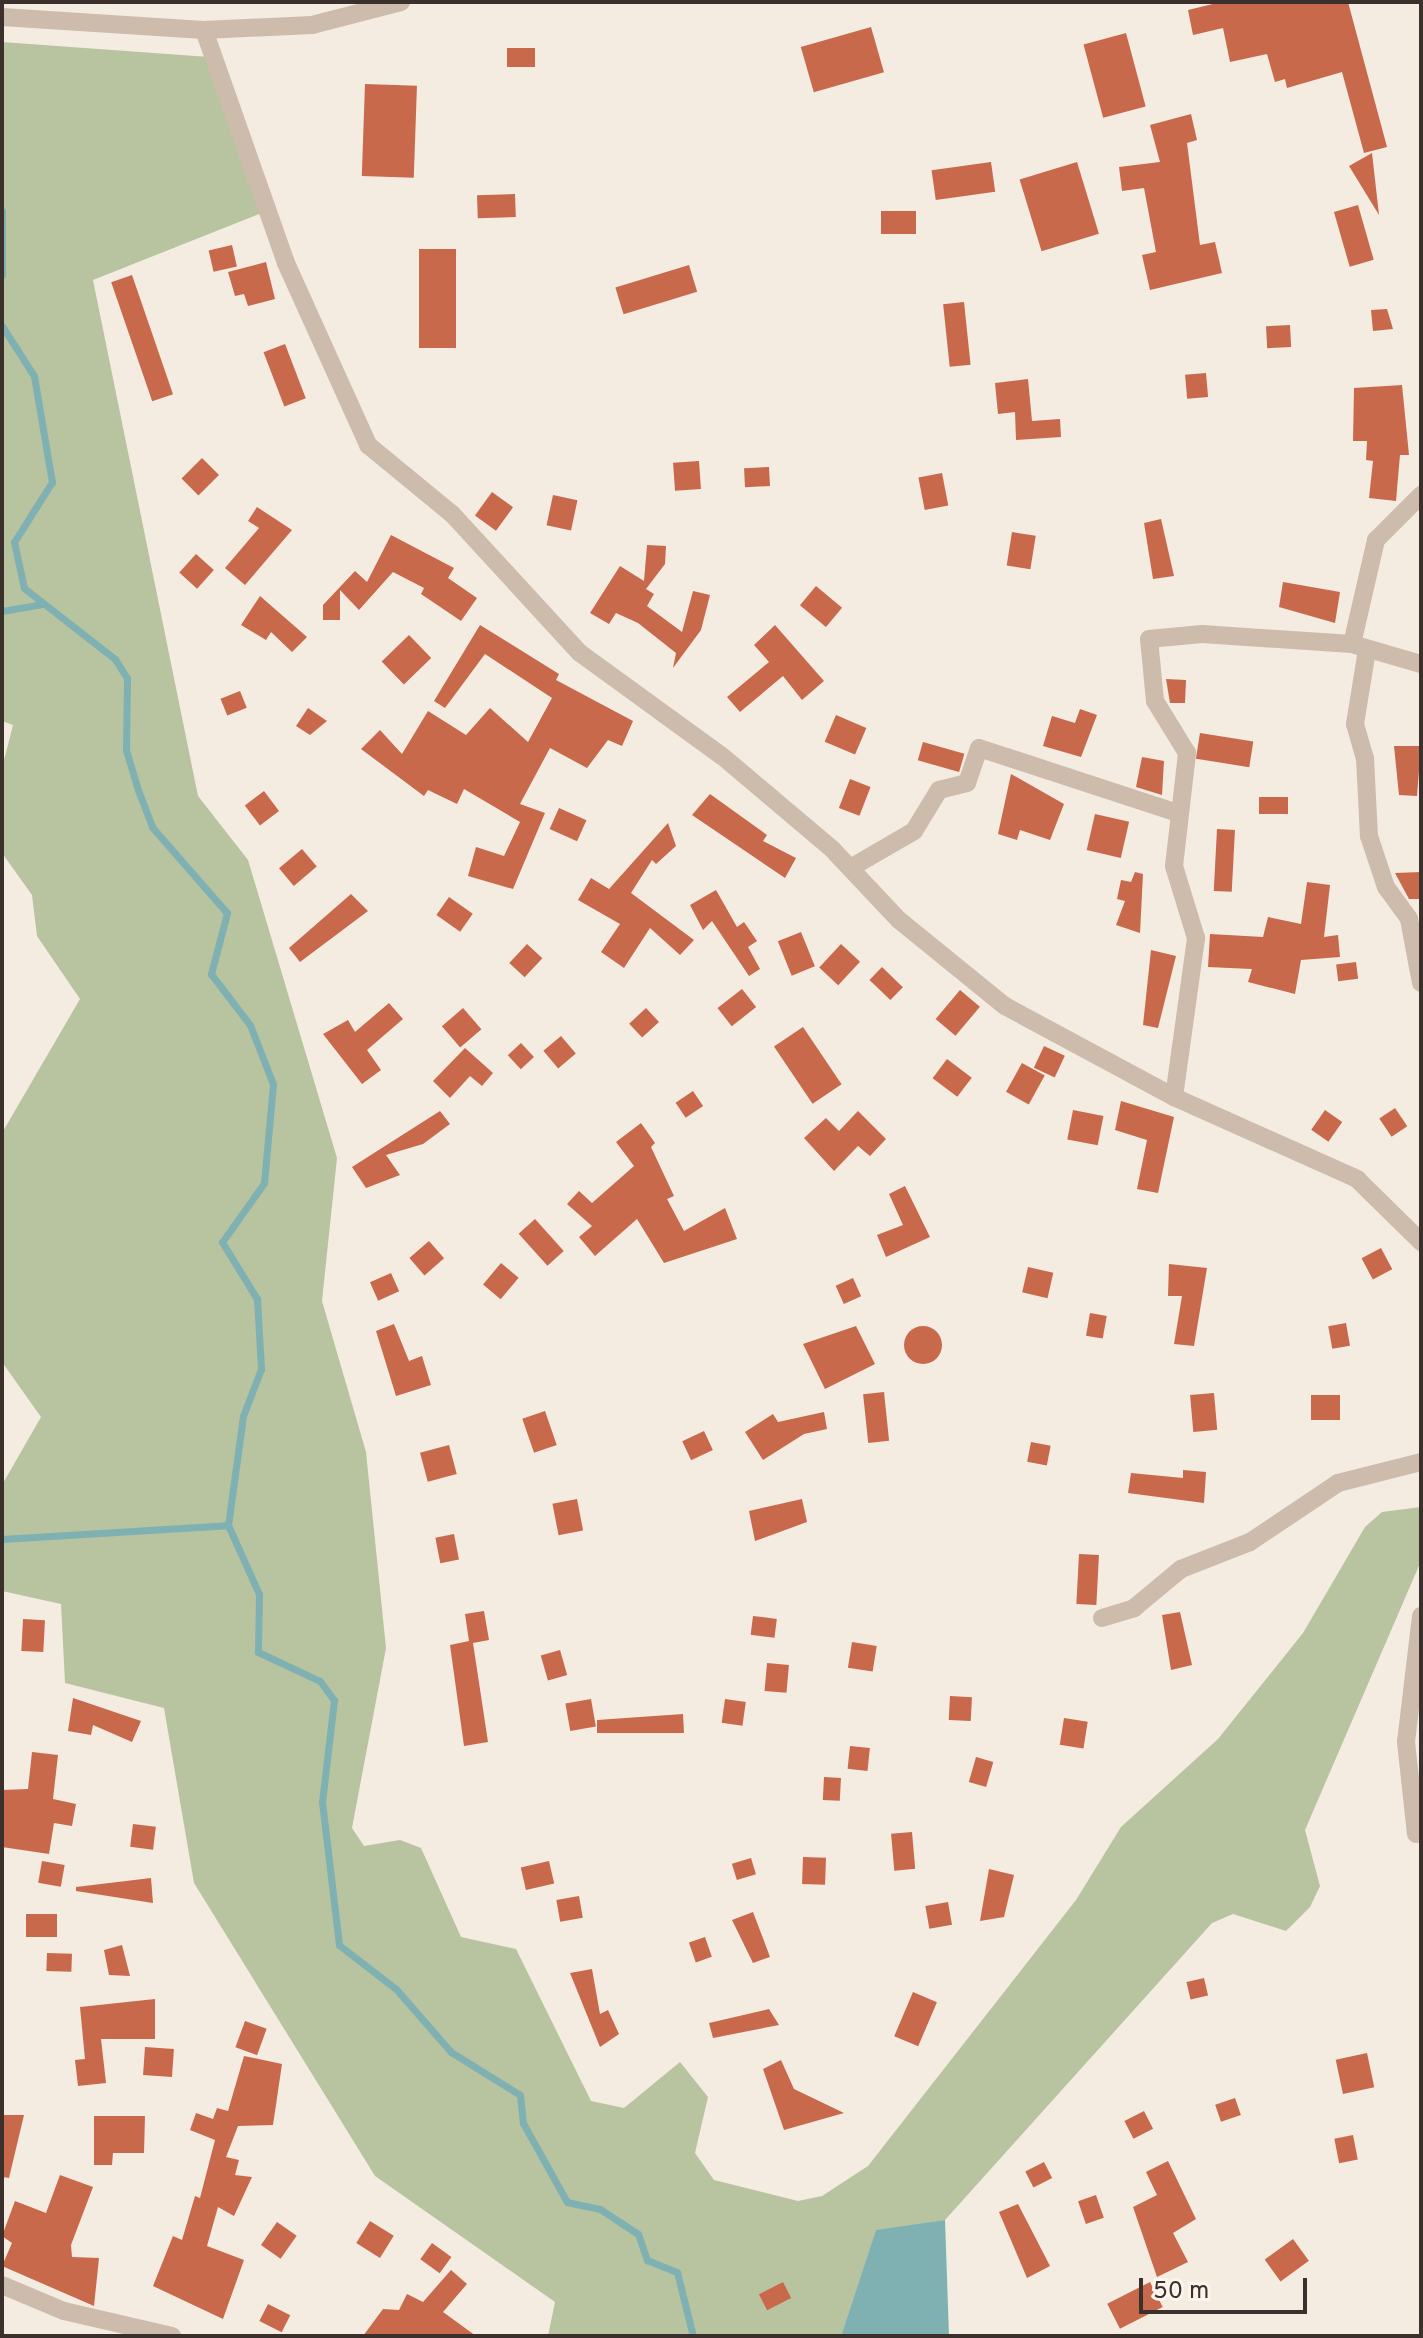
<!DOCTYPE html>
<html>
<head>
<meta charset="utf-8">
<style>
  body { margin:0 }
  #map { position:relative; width:1423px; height:2338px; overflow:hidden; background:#f4ebe1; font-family:Overpass,sans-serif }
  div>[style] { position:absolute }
  .green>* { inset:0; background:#b8c4a0 }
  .water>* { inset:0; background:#7fb0b2 }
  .stream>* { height:7px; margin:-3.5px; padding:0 3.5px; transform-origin:3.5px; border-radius:3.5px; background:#7fb0b2 }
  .building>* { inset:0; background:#c8694b; transform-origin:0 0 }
  .round { border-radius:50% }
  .minor>* { height:18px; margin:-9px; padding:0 9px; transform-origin:9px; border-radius:9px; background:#cdbbac }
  span { translate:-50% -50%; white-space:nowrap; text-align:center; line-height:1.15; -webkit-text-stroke:6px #fbf5ee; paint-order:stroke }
  .frame { position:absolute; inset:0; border:4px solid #3b302b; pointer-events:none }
  .scale { position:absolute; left:1139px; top:2278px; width:168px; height:36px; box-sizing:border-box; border:4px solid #3b302b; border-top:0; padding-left:10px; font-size:24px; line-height:28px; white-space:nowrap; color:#3b302b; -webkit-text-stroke:6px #fbf5ee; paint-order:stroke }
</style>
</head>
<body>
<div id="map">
  <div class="green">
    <div style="clip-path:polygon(2px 42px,209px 57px,264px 212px,93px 280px,198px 796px,248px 860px,337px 1158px,322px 1301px,366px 1452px,386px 1648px,352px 1828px,364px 1846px,400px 1840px,421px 1848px,461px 1937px,516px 1949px,591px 2101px,624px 2108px,680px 2062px,708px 2097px,695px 2153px,714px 2180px,798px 2201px,822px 2196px,868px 2166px,1076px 1900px,1121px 1827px,1218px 1739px,1303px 1633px,1365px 1527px,1382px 1512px,1421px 1507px,1421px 1561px,1305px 1830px,1320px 1886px,1310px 1907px,1286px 1931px,1233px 1914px,1212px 1923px,945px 2220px,876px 2231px,841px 2336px,548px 2336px,555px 2302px,375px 2176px,194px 1883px,164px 1708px,65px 1683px,61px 1604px,2px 1591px,2px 1485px,41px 1417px,2px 1362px,2px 1133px,80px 999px,37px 936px,32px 895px,2px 853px,2px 768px,13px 725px,2px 721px)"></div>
  </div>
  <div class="water">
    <div style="clip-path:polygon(945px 2220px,949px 2336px,841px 2336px,876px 2230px)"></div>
  </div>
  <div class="stream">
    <div style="left:2px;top:211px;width:64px;rotate:90deg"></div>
    <div style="left:2px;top:326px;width:59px;rotate:57.4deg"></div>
    <div style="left:34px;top:376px;width:108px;rotate:80.4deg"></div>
    <div style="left:52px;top:482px;width:71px;rotate:122.3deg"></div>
    <div style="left:14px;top:542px;width:47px;rotate:77.7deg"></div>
    <div style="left:24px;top:588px;width:115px;rotate:38deg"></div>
    <div style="left:115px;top:659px;width:22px;rotate:58deg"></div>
    <div style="left:127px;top:678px;width:72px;rotate:90.8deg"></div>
    <div style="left:126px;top:750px;width:42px;rotate:73.3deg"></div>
    <div style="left:138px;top:790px;width:40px;rotate:69deg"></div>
    <div style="left:152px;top:827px;width:114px;rotate:48.9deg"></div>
    <div style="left:227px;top:913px;width:63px;rotate:104.7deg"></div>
    <div style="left:211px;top:974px;width:64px;rotate:52.6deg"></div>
    <div style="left:250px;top:1025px;width:63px;rotate:68.7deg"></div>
    <div style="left:273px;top:1084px;width:99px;rotate:95.2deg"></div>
    <div style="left:264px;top:1183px;width:72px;rotate:125.4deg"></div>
    <div style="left:222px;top:1242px;width:67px;rotate:58.4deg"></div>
    <div style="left:257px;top:1299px;width:70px;rotate:86.7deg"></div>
    <div style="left:261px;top:1369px;width:50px;rotate:111deg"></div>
    <div style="left:243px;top:1416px;width:110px;rotate:97.8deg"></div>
    <div style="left:228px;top:1525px;width:76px;rotate:65.8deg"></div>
    <div style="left:259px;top:1594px;width:58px;rotate:91deg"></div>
    <div style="left:258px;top:1652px;width:68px;rotate:25.1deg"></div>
    <div style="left:320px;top:1681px;width:24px;rotate:54deg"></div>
    <div style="left:334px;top:1700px;width:103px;rotate:96.7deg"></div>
    <div style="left:322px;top:1802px;width:144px;rotate:83.2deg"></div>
    <div style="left:339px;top:1945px;width:72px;rotate:37.7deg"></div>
    <div style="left:396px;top:1989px;width:84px;rotate:48.9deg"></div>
    <div style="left:451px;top:2052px;width:81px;rotate:31.9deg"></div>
    <div style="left:520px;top:2095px;width:28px;rotate:84deg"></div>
    <div style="left:523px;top:2123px;width:90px;rotate:60.9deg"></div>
    <div style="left:567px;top:2202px;width:34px;rotate:12deg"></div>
    <div style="left:600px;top:2209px;width:45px;rotate:33.3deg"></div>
    <div style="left:638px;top:2234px;width:28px;rotate:71deg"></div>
    <div style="left:647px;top:2260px;width:32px;rotate:22deg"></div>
    <div style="left:677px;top:2272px;width:66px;rotate:76deg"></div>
    <div style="left:2px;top:611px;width:42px;rotate:-9.7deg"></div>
    <div style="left:2px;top:1539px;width:226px;rotate:-3.5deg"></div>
  </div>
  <div class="building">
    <div style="clip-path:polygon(1221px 2px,1348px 2px,1387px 147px,1364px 153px,1342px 72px,1287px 88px,1285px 79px,1275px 82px,1267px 54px,1230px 62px,1223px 28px,1193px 35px,1188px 10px)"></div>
    <div style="left:871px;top:27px;width:47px;height:73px;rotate:74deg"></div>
    <div style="left:1126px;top:33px;width:76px;height:44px;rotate:75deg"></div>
    <div style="left:535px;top:48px;width:19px;height:28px;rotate:90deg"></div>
    <div style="left:365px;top:84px;width:52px;height:92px;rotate:2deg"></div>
    <div style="clip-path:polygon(1191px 114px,1197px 140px,1187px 143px,1200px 245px,1215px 242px,1222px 273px,1150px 290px,1142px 255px,1156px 252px,1144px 188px,1122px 191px,1119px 167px,1160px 162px,1150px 125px)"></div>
    <div style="clip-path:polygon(1372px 153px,1379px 215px,1349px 166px)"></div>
    <div style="left:991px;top:162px;width:30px;height:60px;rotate:82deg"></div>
    <div style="left:1077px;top:162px;width:75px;height:60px;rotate:73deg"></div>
    <div style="left:515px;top:194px;width:23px;height:38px;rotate:88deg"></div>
    <div style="left:1358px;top:205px;width:57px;height:25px;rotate:74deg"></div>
    <div style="left:916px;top:211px;width:23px;height:35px;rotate:90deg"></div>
    <div style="left:232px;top:245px;width:22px;height:24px;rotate:77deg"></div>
    <div style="left:419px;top:249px;width:37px;height:99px"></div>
    <div style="clip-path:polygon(266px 262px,275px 299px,248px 306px,244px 294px,235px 296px,228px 272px)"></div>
    <div style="left:689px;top:265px;width:28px;height:77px;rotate:73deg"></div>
    <div style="left:132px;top:275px;width:126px;height:22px;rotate:71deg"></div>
    <div style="left:964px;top:302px;width:63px;height:21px;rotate:84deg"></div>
    <div style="clip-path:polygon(1387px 309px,1393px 329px,1373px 331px,1371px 310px)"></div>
    <div style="left:1290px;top:325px;width:22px;height:24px;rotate:87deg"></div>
    <div style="left:285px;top:344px;width:58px;height:23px;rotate:69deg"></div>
    <div style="left:1206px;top:373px;width:24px;height:21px;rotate:85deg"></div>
    <div style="clip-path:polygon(1028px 379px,1032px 421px,1060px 419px,1061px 437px,1016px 440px,1015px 412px,998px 414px,995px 383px)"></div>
    <div style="clip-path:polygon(1402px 385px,1409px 455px,1400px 455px,1396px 501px,1369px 498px,1373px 461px,1366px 460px,1367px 441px,1353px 441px,1354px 388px)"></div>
    <div style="left:202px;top:458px;width:24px;height:29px;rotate:45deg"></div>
    <div style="left:699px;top:461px;width:28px;height:26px;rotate:86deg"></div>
    <div style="left:769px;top:467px;width:19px;height:25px;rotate:87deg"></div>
    <div style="left:942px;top:473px;width:33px;height:24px;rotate:79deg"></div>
    <div style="left:492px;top:492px;width:26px;height:29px;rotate:36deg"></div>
    <div style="left:553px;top:495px;width:25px;height:31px;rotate:12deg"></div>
    <div style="clip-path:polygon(257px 507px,292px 530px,245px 585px,225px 568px,259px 528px,248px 521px)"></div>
    <div style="clip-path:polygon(1161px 519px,1174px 576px,1153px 579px,1144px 523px)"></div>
    <div style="left:1012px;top:532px;width:24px;height:34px;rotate:9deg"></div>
    <div style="clip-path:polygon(391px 535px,454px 568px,448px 578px,477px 598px,461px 621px,421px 594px,424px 588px,393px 572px,359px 610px,340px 590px,340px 620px,323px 620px,323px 605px,355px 571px,367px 582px)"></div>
    <div style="clip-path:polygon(647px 545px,666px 546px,665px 564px,646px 589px,654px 594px,647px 606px,682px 632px,693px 591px,710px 595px,701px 630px,673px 668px,676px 653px,638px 623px,616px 613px,609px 624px,590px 613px,620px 566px,644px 581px)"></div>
    <div style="left:196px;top:554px;width:24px;height:25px;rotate:42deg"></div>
    <div style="clip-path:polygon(1283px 582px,1340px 592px,1335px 623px,1279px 607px)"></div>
    <div style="left:816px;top:586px;width:34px;height:25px;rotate:40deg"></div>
    <div style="clip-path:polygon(260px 596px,307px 637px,292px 652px,271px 632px,266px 640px,241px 625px)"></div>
    <div style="clip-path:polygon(480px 625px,559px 674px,556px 680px,633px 721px,622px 746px,608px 740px,587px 768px,550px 748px,520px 804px,545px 813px,513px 889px,468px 876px,476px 847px,504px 856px,520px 822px,464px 789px,457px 804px,428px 790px,424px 796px,361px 749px,380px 730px,402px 754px,428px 711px,466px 735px,490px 708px,528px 742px,552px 698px,485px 654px,445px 708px,434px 701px)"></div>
    <div style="clip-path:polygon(775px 625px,824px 681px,802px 700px,783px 676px,740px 712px,727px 697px,769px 662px,754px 645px)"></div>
    <div style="left:409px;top:635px;width:32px;height:38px;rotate:46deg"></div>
    <div style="clip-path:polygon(1166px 679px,1186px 680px,1185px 703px,1170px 703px)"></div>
    <div style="left:240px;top:691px;width:18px;height:21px;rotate:68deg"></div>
    <div style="clip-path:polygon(308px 708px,327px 721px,310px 735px,296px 726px)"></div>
    <div style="clip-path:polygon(1080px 709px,1097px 715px,1081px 757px,1043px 746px,1052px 716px,1075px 723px)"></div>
    <div style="left:836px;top:715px;width:33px;height:29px;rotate:23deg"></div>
    <div style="left:1200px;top:733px;width:54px;height:26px;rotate:9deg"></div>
    <div style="left:923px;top:742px;width:43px;height:19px;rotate:16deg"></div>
    <div style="clip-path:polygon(1394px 746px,1421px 746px,1417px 796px,1399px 795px)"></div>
    <div style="clip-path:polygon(1142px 757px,1164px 761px,1162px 795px,1136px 787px)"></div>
    <div style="clip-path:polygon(1011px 774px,1064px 804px,1050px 840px,1020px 830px,1017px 840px,998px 834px)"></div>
    <div style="left:850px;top:779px;width:22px;height:31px;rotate:21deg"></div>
    <div style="left:264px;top:791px;width:25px;height:24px;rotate:53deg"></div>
    <div style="clip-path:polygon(710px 794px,767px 835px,763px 841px,796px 858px,785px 878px,692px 815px)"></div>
    <div style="left:1288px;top:797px;width:17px;height:29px;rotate:90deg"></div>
    <div style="left:559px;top:808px;width:30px;height:23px;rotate:24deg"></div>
    <div style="left:1095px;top:814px;width:35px;height:37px;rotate:13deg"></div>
    <div style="clip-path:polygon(668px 823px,676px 846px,656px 864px,652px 860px,631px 893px,694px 940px,680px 955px,650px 928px,624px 968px,601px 952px,620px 924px,578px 900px,591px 878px,609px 889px)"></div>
    <div style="left:1217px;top:829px;width:18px;height:62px;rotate:3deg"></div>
    <div style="left:302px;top:849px;width:23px;height:30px;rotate:50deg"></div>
    <div style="clip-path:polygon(1135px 872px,1143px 874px,1140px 933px,1116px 925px,1125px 901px,1117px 899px,1121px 880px,1131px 882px)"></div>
    <div style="clip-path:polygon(1421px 872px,1421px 899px,1409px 899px,1395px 873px)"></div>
    <div style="clip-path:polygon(1307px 882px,1330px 885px,1324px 937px,1338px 935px,1340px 957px,1301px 960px,1295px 994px,1248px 982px,1252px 969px,1208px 967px,1210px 934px,1263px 937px,1268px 917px,1301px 924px)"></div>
    <div style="clip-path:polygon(716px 890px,737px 927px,744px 922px,757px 941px,748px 947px,760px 969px,749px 976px,712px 921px,703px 930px,690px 905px)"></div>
    <div style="clip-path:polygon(351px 894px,368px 911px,300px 962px,289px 948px)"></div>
    <div style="left:449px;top:897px;width:29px;height:22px;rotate:35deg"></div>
    <div style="left:801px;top:932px;width:37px;height:25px;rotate:68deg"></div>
    <div style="left:527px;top:944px;width:21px;height:26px;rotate:43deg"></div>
    <div style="left:841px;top:944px;width:26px;height:32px;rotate:43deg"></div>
    <div style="clip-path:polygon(1151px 950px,1176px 956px,1158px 1028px,1143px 1025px)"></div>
    <div style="left:1356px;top:962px;width:17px;height:20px;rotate:83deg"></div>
    <div style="left:882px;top:967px;width:29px;height:18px;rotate:44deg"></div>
    <div style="left:742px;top:989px;width:23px;height:31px;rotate:52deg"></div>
    <div style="left:960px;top:990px;width:26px;height:38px;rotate:40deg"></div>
    <div style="clip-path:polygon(389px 1003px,403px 1019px,367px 1050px,381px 1070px,362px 1084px,323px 1034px,348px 1020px,355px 1032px)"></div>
    <div style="left:463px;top:1008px;width:28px;height:28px;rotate:49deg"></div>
    <div style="left:646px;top:1008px;width:19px;height:23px;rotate:47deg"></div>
    <div style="left:803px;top:1027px;width:69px;height:35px;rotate:56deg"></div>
    <div style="left:561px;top:1036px;width:23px;height:23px;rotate:50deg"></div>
    <div style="left:521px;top:1043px;width:19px;height:18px;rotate:47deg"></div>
    <div style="left:1044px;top:1046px;width:23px;height:24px;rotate:25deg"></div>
    <div style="clip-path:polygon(465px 1048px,493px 1073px,482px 1086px,470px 1076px,450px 1098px,433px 1081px)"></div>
    <div style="left:947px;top:1059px;width:31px;height:24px;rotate:37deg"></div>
    <div style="left:1022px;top:1063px;width:26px;height:33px;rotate:29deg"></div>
    <div style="left:693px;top:1091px;width:18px;height:21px;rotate:56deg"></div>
    <div style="clip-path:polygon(1121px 1101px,1174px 1117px,1158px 1193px,1137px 1189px,1147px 1140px,1115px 1130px)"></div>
    <div style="left:1395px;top:1108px;width:22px;height:19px;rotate:56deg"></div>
    <div style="left:1073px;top:1110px;width:31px;height:30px;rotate:11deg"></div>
    <div style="left:1325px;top:1110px;width:21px;height:24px;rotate:35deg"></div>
    <div style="clip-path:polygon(440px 1111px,450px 1124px,423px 1144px,386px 1155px,400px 1175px,366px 1188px,352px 1167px)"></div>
    <div style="clip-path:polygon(858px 1111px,886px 1139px,870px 1156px,858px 1146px,834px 1171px,804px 1138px,826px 1118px,839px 1131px)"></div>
    <div style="clip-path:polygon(641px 1123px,655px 1143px,651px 1147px,674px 1196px,667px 1199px,684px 1231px,725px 1208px,737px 1239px,664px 1263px,637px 1219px,595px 1256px,579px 1237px,592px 1226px,567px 1204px,579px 1191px,592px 1203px,634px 1166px,616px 1142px)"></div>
    <div style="clip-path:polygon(905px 1186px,930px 1237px,886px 1257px,877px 1235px,903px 1225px,889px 1194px)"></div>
    <div style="left:535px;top:1219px;width:43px;height:22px;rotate:48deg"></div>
    <div style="left:429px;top:1241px;width:23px;height:26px;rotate:49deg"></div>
    <div style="left:1381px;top:1248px;width:24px;height:22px;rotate:62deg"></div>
    <div style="left:501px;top:1263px;width:23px;height:28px;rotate:40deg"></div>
    <div style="clip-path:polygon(1169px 1264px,1207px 1268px,1194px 1346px,1174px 1344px,1182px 1296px,1168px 1296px)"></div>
    <div style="left:1028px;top:1267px;width:26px;height:26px;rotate:13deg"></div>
    <div style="left:391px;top:1273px;width:20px;height:23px;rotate:66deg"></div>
    <div style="left:853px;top:1278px;width:20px;height:19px;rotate:66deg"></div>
    <div style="left:1090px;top:1313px;width:17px;height:23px;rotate:10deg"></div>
    <div style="left:1346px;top:1323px;width:23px;height:18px;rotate:80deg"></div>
    <div style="clip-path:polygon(394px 1324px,409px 1361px,422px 1356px,431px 1385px,396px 1396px,376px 1331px)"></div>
    <div style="clip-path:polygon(856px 1326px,875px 1364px,825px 1389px,803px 1344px)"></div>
    <div class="round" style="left:904px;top:1326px;width:38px;height:38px"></div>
    <div style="left:884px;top:1392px;width:49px;height:21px;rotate:84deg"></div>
    <div style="left:1214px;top:1393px;width:37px;height:24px;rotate:85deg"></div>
    <div style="left:1311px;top:1395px;width:29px;height:25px"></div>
    <div style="left:545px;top:1411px;width:36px;height:24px;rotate:71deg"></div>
    <div style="clip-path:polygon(824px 1412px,827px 1429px,804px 1434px,763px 1460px,745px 1432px,773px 1414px,778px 1422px)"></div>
    <div style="left:704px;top:1431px;width:21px;height:24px;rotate:65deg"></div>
    <div style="left:1031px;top:1442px;width:20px;height:20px;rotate:11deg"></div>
    <div style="left:449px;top:1445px;width:30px;height:30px;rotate:75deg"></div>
    <div style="clip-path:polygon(1183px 1470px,1206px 1472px,1204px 1503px,1128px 1493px,1131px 1473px,1183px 1478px)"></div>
    <div style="left:577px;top:1499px;width:32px;height:25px;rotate:79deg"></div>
    <div style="clip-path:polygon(802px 1499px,807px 1522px,755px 1541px,749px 1511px)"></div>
    <div style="left:454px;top:1534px;width:26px;height:19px;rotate:79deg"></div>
    <div style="left:1079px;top:1554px;width:20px;height:50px;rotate:3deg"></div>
    <div style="clip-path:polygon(484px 1611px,489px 1640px,473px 1643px,488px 1742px,464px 1746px,450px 1645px,469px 1641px,465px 1614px)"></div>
    <div style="clip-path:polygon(1180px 1612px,1192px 1665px,1171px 1670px,1162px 1615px)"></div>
    <div style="left:753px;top:1616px;width:24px;height:19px;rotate:7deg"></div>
    <div style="left:23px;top:1619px;width:22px;height:32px;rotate:3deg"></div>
    <div style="left:852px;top:1642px;width:25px;height:26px;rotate:9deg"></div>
    <div style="left:560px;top:1650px;width:26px;height:20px;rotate:74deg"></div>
    <div style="left:767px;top:1663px;width:22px;height:28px;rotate:5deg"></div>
    <div style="left:950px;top:1696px;width:22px;height:24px;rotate:3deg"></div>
    <div style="clip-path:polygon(73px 1698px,141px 1721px,132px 1742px,93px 1725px,91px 1735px,68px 1731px)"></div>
    <div style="left:591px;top:1699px;width:28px;height:26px;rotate:80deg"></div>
    <div style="left:725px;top:1699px;width:21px;height:24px;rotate:8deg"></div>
    <div style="clip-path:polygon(683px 1714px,684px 1733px,597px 1733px,597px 1720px)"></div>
    <div style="left:1064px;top:1718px;width:24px;height:27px;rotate:9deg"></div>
    <div style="left:850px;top:1746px;width:20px;height:23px;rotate:6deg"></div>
    <div style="clip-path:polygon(32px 1752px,58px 1755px,53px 1799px,76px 1804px,72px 1826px,54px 1823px,49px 1854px,2px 1847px,2px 1790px,28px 1789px)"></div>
    <div style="left:976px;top:1757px;width:18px;height:26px;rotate:16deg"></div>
    <div style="left:824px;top:1777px;width:17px;height:23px;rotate:3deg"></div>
    <div style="left:133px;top:1824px;width:23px;height:23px;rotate:7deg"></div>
    <div style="left:912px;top:1832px;width:37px;height:21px;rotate:85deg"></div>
    <div style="left:803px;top:1857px;width:23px;height:27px;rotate:2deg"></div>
    <div style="left:751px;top:1858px;width:17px;height:20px;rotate:73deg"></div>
    <div style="left:42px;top:1861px;width:23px;height:22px;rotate:10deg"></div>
    <div style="left:549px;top:1861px;width:23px;height:29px;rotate:77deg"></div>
    <div style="clip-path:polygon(989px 1869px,1014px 1875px,1004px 1917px,980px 1921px)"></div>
    <div style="clip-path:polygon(151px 1878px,153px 1903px,76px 1891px,76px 1887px)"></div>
    <div style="left:579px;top:1896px;width:22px;height:23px;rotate:80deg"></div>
    <div style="left:948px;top:1902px;width:23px;height:23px;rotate:80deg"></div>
    <div style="clip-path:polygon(753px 1912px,770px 1957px,753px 1963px,732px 1920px)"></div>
    <div style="left:26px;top:1914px;width:31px;height:23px"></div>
    <div style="left:705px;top:1937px;width:21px;height:17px;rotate:71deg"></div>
    <div style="clip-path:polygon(122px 1945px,130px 1976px,109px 1975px,104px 1950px)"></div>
    <div style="left:47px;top:1953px;width:25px;height:18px;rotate:2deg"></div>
    <div style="clip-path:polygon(592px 1969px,600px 2014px,608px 2010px,619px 2034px,600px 2047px,570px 1973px)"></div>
    <div style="left:1204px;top:1978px;width:18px;height:18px;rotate:77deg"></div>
    <div style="left:913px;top:1992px;width:26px;height:48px;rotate:23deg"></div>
    <div style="clip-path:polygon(155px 1999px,155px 2039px,101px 2039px,106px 2083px,78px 2086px,75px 2060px,85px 2059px,80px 2007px)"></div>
    <div style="clip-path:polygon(769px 2009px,779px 2025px,713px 2038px,709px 2023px)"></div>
    <div style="left:245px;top:2021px;width:23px;height:28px;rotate:20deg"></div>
    <div style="left:145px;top:2047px;width:29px;height:28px;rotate:4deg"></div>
    <div style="left:1367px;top:2053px;width:35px;height:32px;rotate:78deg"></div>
    <div style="clip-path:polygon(244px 2056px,282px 2064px,273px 2125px,238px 2126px,226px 2157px,239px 2160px,235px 2175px,252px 2177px,234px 2216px,218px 2207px,207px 2246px,244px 2260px,223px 2319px,153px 2286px,173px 2236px,182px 2240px,195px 2196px,200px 2198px,215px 2140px,190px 2130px,196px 2113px,213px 2119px,217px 2108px,228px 2111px)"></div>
    <div style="clip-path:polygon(781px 2060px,794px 2089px,844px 2113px,784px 2130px,763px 2069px)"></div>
    <div style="left:1235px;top:2098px;width:18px;height:21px;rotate:71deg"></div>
    <div style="left:1144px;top:2111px;width:20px;height:22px;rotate:63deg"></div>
    <div style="clip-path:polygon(2px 2115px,24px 2115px,9px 2178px,2px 2177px)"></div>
    <div style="clip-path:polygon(94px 2116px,145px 2116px,144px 2153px,113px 2153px,112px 2165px,94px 2165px)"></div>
    <div style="left:1353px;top:2135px;width:25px;height:19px;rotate:79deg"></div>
    <div style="clip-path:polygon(1168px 2161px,1196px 2219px,1173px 2233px,1188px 2262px,1157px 2277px,1133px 2207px,1157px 2195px,1146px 2172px)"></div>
    <div style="left:1044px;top:2162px;width:18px;height:21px;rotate:63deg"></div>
    <div style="clip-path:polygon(60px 2175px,93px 2187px,71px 2245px,72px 2257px,99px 2258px,94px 2306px,2px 2266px,12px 2243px,2px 2236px,15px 2201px,46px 2213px)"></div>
    <div style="left:1096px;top:2195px;width:24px;height:19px;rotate:71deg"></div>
    <div style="clip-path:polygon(1018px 2204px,1050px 2266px,1027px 2278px,999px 2212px)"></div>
    <div style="left:370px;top:2221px;width:28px;height:26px;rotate:32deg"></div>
    <div style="left:277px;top:2222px;width:24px;height:28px;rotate:35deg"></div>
    <div style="left:1293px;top:2239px;width:27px;height:35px;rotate:54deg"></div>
    <div style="left:432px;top:2243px;width:24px;height:20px;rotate:36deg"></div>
    <div style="clip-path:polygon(451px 2270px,467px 2284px,443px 2312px,476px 2336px,363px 2336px,383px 2309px,399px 2310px,407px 2294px,423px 2302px)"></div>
    <div style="left:783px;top:2282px;width:18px;height:27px;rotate:63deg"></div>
    <div style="left:1150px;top:2282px;width:28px;height:48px;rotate:63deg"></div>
    <div style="left:268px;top:2304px;width:25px;height:19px;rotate:27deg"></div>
  </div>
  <div class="minor">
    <div style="left:2px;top:17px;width:202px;rotate:3.7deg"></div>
    <div style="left:204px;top:30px;width:108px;rotate:-2.7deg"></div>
    <div style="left:312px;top:25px;width:92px;rotate:-14.5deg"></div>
    <div style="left:204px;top:30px;width:247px;rotate:70.6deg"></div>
    <div style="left:286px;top:263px;width:200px;rotate:65.7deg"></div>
    <div style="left:368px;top:445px;width:109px;rotate:39.4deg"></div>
    <div style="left:452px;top:514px;width:189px;rotate:47.4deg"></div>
    <div style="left:580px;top:653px;width:175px;rotate:36deg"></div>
    <div style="left:722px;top:756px;width:144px;rotate:40.2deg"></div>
    <div style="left:832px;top:849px;width:98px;rotate:46.7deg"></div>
    <div style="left:899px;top:920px;width:136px;rotate:39.1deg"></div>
    <div style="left:1005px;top:1006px;width:192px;rotate:28.3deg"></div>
    <div style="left:1174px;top:1097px;width:201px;rotate:24.1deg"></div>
    <div style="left:1357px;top:1179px;width:90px;rotate:44.5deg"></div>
    <div style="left:1352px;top:644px;width:107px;rotate:-77deg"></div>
    <div style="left:1376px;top:540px;width:64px;rotate:-45deg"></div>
    <div style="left:1367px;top:650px;width:75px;rotate:99.2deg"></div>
    <div style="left:1355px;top:724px;width:35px;rotate:74deg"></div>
    <div style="left:1365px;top:758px;width:78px;rotate:87.1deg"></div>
    <div style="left:1369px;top:836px;width:54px;rotate:71.6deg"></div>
    <div style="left:1386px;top:887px;width:39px;rotate:54deg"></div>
    <div style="left:1409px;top:919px;width:65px;rotate:79.4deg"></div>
    <div style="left:852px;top:867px;width:72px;rotate:-30.1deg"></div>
    <div style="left:914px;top:831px;width:48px;rotate:-58.6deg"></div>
    <div style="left:939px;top:790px;width:29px;rotate:-14deg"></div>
    <div style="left:967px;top:783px;width:37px;rotate:-71deg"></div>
    <div style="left:979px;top:748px;width:209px;rotate:18.1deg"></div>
    <div style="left:1174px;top:1097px;width:161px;rotate:-82.1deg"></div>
    <div style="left:1196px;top:938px;width:75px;rotate:-107deg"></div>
    <div style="left:1174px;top:866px;width:114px;rotate:-83.4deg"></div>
    <div style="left:1187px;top:753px;width:61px;rotate:-121.6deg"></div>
    <div style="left:1155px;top:701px;width:62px;rotate:-95.5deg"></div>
    <div style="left:1149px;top:639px;width:53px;rotate:-5.4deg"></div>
    <div style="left:1202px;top:634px;width:150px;rotate:3.8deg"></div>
    <div style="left:1352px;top:644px;width:72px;rotate:16.2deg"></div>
    <div style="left:1102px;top:1618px;width:34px;rotate:-17deg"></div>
    <div style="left:1134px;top:1608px;width:61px;rotate:-39.7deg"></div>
    <div style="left:1181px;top:1569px;width:74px;rotate:-21.4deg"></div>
    <div style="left:1250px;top:1542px;width:106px;rotate:-33.8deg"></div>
    <div style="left:1338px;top:1483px;width:86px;rotate:-14.2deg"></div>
    <div style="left:1416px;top:1834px;width:93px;rotate:-96.2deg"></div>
    <div style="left:1406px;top:1742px;width:127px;rotate:-83.2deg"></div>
    <div style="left:2px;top:2285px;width:67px;rotate:22.8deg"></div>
    <div style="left:64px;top:2311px;width:111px;rotate:13deg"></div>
  </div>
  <div class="frame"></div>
  <div class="scale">50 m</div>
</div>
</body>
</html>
